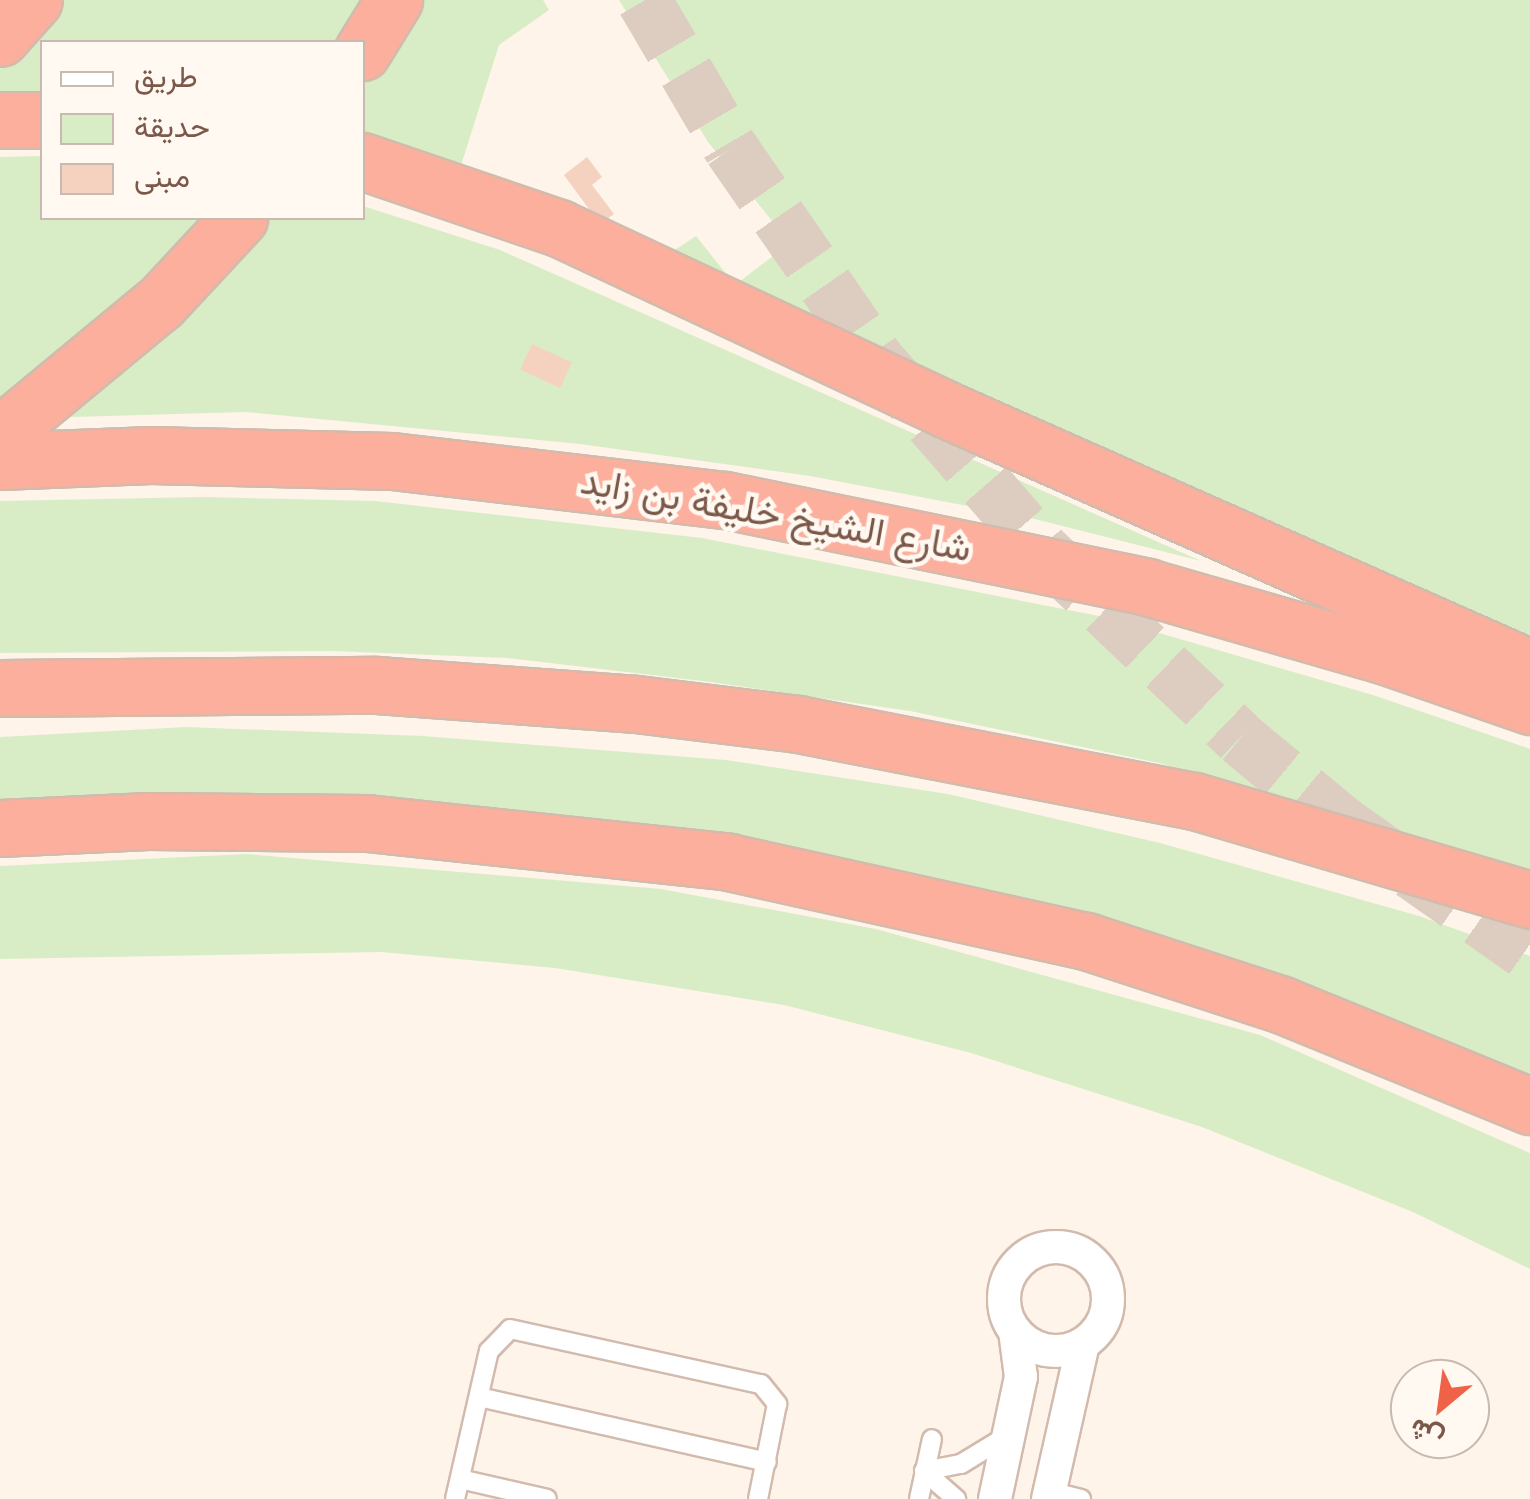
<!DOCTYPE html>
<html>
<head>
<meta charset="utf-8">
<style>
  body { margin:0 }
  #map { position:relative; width:1530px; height:1499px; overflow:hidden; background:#fef4e9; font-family:Jost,Vazirmatn,sans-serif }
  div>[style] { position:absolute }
  .green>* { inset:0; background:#d8edc6 }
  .building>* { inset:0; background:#f5d1bf; transform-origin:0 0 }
  .highway-tunnel>* { height:55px; margin-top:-27.5px; transform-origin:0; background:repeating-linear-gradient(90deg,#ddcdc1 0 55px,transparent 0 83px) }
  .roads { filter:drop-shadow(2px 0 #d2bbad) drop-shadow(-2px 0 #d2bbad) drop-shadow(0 2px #d2bbad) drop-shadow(0 -2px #d2bbad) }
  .lane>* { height:18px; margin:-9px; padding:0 9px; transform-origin:9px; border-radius:9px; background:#fff }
  .street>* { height:32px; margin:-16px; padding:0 16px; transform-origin:16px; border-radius:16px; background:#fff }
  .street>.ring { margin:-16px; padding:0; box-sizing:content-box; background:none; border:32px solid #fff; border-radius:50% }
  .highway>* { height:55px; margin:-27.5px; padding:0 27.5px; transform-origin:27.5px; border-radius:27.5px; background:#fcaf9d }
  span { translate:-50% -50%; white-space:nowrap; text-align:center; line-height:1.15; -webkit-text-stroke:9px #fff9f1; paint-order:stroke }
  .street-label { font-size:38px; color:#7b584a }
  .legend { position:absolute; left:40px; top:40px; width:325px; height:180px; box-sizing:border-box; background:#fff9f1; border:2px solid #cab9ae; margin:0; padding:12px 18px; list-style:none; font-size:30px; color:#7b584a }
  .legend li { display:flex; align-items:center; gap:20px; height:50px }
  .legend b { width:50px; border:2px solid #cab9ae }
  .north { position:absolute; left:1390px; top:1359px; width:100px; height:100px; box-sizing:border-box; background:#fff9f1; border:2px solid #cab9ae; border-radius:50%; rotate:209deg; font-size:28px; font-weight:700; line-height:40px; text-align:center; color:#7b584a }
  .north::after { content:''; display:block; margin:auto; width:35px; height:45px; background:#ef6247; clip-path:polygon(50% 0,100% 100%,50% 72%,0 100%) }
</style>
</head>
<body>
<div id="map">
  <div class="green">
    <div style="clip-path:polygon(0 0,543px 0,549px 10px,499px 45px,458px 175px,363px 156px,362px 42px,42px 42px,42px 102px,0 101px)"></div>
    <div style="clip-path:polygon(619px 0,1530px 0,1530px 647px,661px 259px,696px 236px,735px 285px,790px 243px,708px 142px)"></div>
    <div style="clip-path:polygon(42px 156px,42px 218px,362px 218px,363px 206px,500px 250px,1201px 561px,1031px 518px,810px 476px,580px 444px,246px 412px,0 419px,0 157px)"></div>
    <div style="clip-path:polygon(203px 497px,375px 501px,702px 538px,1104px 617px,1373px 695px,1530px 749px,1530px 871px,1159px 763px,910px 711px,711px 682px,507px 658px,333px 651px,0 653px,0 501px)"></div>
    <div style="clip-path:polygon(186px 727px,423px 736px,726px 760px,948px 794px,1160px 843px,1419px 916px,1530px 956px,1530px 1082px,1080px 919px,0 806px,0 737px)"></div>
    <div style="clip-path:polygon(246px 854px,661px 889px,876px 929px,1260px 1035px,1530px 1153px,1530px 1269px,1413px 1212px,1202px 1127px,971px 1053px,784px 1005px,555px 968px,381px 952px,0 959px,0 866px)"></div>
  </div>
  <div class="building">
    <div style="clip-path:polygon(587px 157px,602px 177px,592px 185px,614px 214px,600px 224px,564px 175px)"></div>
    <div style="left:532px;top:344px;width:44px;height:28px;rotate:25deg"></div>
  </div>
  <div class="highway-tunnel">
    <div style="left:644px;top:0;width:172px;rotate:59.6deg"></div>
    <div style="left:731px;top:148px;width:257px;rotate:55.3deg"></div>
    <div style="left:877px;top:359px;width:256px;rotate:49deg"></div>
    <div style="left:1045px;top:552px;width:269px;rotate:43.6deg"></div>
    <div style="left:1240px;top:738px;width:135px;rotate:39.6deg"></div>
    <div style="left:1344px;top:824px;width:227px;rotate:35deg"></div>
  </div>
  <div class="roads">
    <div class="lane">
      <div style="left:479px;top:1397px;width:295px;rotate:12.7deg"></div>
      <div style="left:924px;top:1471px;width:38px;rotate:-11deg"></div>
      <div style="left:961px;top:1464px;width:52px;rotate:-31.5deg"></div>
      <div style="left:924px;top:1471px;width:43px;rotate:41.2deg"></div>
      <div style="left:460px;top:1479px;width:89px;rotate:12.9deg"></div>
      <div style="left:1049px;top:1491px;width:33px;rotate:14deg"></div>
      <div style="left:455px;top:1499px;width:152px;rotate:-77.1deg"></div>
      <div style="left:489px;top:1351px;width:30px;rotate:-46deg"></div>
      <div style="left:510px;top:1329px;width:257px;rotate:12.4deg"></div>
      <div style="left:761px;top:1384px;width:26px;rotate:51deg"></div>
      <div style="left:777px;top:1404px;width:97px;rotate:101.3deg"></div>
      <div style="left:919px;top:1499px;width:61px;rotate:-77.8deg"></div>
    </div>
    <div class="street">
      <div class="ring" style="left:1004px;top:1247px;width:72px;height:72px"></div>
      <div style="left:995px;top:1499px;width:125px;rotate:-78deg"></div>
      <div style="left:1021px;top:1377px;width:46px;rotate:-97.4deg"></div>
      <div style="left:1048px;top:1499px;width:159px;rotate:-77.3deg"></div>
    </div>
    <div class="highway">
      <div style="left:0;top:38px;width:51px;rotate:-48.2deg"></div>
      <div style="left:362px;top:52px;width:61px;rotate:-58.4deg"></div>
      <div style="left:0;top:120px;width:42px"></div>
      <div style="left:362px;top:161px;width:208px;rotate:18.8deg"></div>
      <div style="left:559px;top:228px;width:426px;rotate:25.1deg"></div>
      <div style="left:945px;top:409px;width:640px;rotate:23.88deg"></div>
      <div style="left:0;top:435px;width:209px;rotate:-39.6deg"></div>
      <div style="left:161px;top:302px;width:115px;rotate:-47.1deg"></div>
      <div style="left:0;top:461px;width:151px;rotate:-2.3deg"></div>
      <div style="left:151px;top:455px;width:241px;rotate:1.4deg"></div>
      <div style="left:392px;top:461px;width:335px;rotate:6.7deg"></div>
      <div style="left:725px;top:500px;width:431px;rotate:11.6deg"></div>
      <div style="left:1147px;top:587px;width:246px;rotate:16.1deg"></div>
      <div style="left:1383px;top:655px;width:156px;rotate:19.1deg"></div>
      <div style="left:0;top:688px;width:377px;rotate:-0.5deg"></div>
      <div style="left:377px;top:685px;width:260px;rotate:4.2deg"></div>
      <div style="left:636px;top:704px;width:163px;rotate:7deg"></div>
      <div style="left:798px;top:724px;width:403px;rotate:11deg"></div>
      <div style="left:1194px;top:801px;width:350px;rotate:16.4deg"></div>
      <div style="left:0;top:828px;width:148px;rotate:-2.7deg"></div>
      <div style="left:148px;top:821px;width:219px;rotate:0.5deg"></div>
      <div style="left:367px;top:823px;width:364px;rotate:6.1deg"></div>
      <div style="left:729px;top:862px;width:366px;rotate:12.5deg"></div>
      <div style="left:1086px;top:941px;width:204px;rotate:18deg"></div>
      <div style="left:1280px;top:1004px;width:270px;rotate:22.2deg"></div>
    </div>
  </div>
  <div class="street-label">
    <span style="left:776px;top:514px;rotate:10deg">شارع الشيخ خليفة بن زايد</span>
  </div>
  <ul class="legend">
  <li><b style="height:12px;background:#fff"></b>طريق</li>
  <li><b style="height:28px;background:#d8edc6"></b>حديقة</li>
  <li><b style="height:28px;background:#f5d1bf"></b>مبنى</li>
  </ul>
  <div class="north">ش</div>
</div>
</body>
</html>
